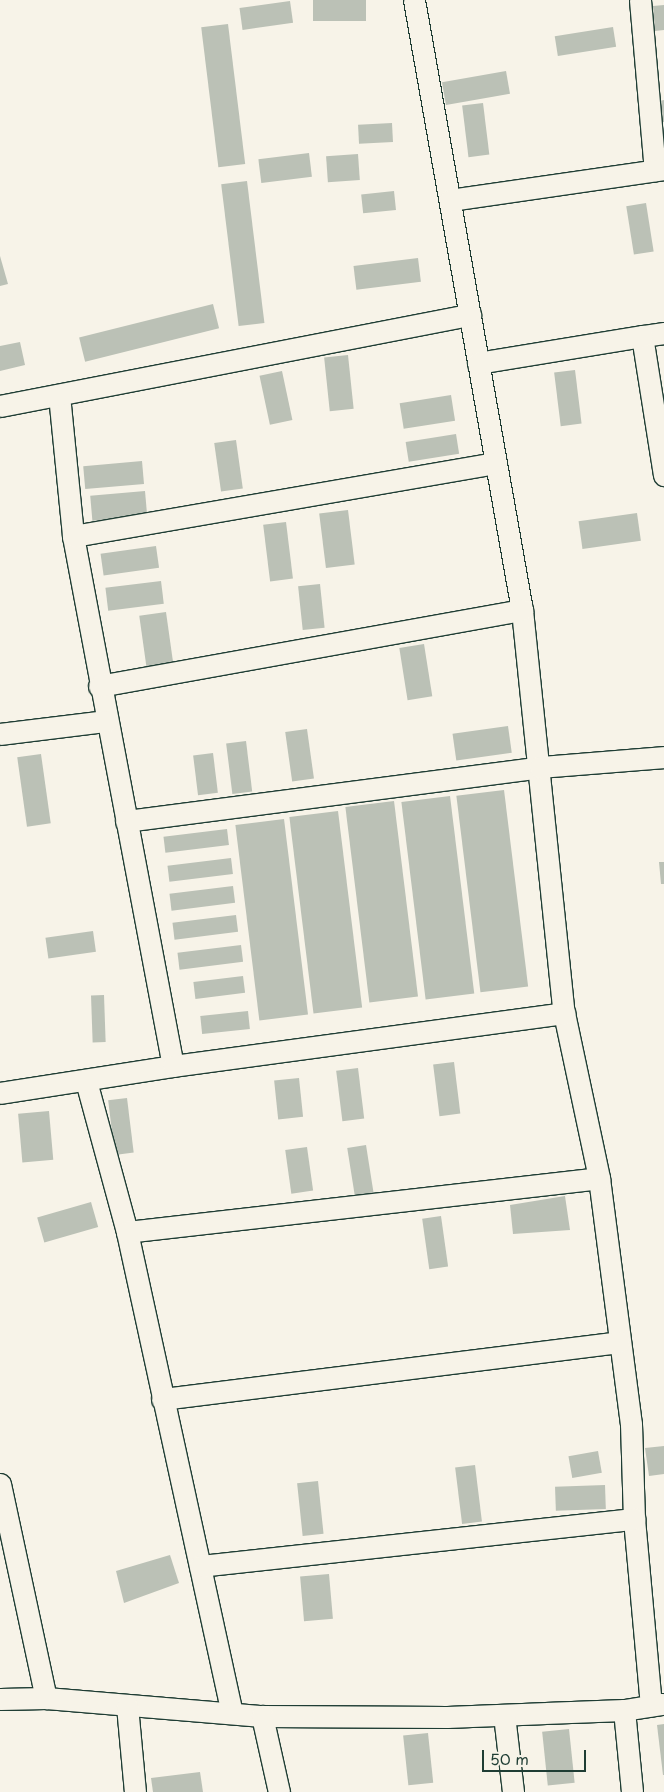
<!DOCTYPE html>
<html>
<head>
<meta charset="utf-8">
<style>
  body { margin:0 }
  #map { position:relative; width:664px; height:1792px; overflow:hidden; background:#f7f3e8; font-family:"Playpen Sans",sans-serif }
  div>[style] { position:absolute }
  .building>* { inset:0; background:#bbc1b6; transform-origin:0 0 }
  .roads { filter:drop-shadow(1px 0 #1f3d34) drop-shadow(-1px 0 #1f3d34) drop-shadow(0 1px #1f3d34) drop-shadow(0 -1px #1f3d34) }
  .minor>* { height:21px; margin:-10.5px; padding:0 10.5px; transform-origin:10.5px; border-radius:10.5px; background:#f7f3e8 }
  span { translate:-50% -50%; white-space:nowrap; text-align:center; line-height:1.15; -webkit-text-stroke:4.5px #f7f3e8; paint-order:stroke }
  .scale { position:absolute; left:482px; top:1750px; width:104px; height:22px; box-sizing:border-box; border:2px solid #1f3d34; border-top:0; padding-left:6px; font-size:15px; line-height:18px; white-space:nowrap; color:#1f3d34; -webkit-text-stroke:4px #f7f3e8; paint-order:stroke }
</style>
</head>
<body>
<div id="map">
  <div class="building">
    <div style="left:313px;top:0;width:53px;height:21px"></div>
    <div style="left:290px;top:1px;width:22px;height:51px;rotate:82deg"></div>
    <div style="clip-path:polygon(664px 5px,664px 30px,655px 31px,653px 6px)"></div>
    <div style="left:228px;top:24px;width:141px;height:27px;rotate:83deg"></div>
    <div style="left:613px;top:27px;width:20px;height:59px;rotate:81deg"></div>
    <div style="left:506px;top:71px;width:23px;height:65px;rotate:80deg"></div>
    <div style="clip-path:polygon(664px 100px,664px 122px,661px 122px,659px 101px)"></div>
    <div style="left:483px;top:103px;width:52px;height:21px;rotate:83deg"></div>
    <div style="left:392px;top:123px;width:19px;height:34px;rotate:87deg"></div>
    <div style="left:309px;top:153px;width:24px;height:51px;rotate:83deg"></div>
    <div style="left:358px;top:154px;width:26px;height:32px;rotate:86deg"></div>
    <div style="left:247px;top:181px;width:143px;height:26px;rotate:83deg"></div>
    <div style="left:394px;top:191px;width:19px;height:33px;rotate:84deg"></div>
    <div style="left:646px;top:203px;width:49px;height:20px;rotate:81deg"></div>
    <div style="clip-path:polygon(0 256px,8px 284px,0 286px)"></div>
    <div style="left:418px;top:258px;width:24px;height:65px;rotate:83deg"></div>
    <div style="left:213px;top:304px;width:25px;height:138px;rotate:76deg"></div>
    <div style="clip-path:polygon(20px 342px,25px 365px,0 371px,0 346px)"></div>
    <div style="left:348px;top:355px;width:54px;height:24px;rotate:84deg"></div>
    <div style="left:575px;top:370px;width:54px;height:21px;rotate:83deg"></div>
    <div style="left:282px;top:371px;width:50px;height:23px;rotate:78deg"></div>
    <div style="left:451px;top:395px;width:26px;height:52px;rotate:81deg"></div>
    <div style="left:456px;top:434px;width:20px;height:51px;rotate:81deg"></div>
    <div style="left:236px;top:440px;width:49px;height:22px;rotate:82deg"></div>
    <div style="left:142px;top:461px;width:23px;height:59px;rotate:85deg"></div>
    <div style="left:145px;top:491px;width:25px;height:55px;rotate:85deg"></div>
    <div style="left:348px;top:510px;width:55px;height:29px;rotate:83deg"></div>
    <div style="left:637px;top:513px;width:28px;height:59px;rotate:82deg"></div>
    <div style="left:286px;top:522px;width:57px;height:23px;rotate:83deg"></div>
    <div style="left:156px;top:546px;width:22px;height:56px;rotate:82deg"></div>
    <div style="left:161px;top:581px;width:23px;height:56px;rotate:83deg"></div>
    <div style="left:320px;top:584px;width:44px;height:22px;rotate:84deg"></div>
    <div style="left:166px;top:612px;width:53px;height:27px;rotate:82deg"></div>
    <div style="left:424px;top:644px;width:53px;height:25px;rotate:81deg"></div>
    <div style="left:508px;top:726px;width:27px;height:56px;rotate:82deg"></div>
    <div style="left:307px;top:729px;width:50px;height:22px;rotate:82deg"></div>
    <div style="left:246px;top:741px;width:51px;height:20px;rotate:83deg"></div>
    <div style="left:213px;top:753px;width:40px;height:20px;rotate:83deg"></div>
    <div style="left:41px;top:754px;width:70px;height:24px;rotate:82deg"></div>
    <div style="left:504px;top:790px;width:198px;height:48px;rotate:83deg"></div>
    <div style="left:450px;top:796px;width:199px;height:49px;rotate:83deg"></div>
    <div style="left:394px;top:801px;width:197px;height:49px;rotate:83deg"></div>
    <div style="left:338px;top:811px;width:198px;height:49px;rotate:83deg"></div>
    <div style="left:284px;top:819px;width:197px;height:49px;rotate:83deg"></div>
    <div style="left:227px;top:829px;width:16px;height:64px;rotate:83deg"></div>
    <div style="left:231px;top:858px;width:16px;height:64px;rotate:83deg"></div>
    <div style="clip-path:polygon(659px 862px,664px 862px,664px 884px,661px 884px)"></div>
    <div style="left:233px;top:886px;width:17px;height:64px;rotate:83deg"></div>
    <div style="left:236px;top:915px;width:17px;height:64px;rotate:83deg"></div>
    <div style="left:93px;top:931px;width:21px;height:48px;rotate:82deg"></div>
    <div style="left:241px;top:945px;width:17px;height:64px;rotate:83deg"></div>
    <div style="left:243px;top:976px;width:17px;height:50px;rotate:83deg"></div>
    <div style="left:104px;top:995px;width:47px;height:13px;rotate:88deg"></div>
    <div style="left:248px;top:1011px;width:18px;height:48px;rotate:84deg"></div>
    <div style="left:454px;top:1062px;width:52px;height:21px;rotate:83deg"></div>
    <div style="left:358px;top:1068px;width:51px;height:22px;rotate:83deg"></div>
    <div style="left:299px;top:1078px;width:39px;height:25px;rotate:84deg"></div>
    <div style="left:127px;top:1098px;width:55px;height:19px;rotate:83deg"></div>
    <div style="left:49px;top:1111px;width:49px;height:31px;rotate:85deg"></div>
    <div style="left:366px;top:1145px;width:50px;height:19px;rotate:81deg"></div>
    <div style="left:307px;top:1147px;width:44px;height:22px;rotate:82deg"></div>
    <div style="clip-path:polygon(565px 1196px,570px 1230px,513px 1234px,510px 1205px)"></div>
    <div style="left:91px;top:1202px;width:26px;height:56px;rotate:74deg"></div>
    <div style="left:441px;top:1216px;width:51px;height:19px;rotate:82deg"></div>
    <div style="clip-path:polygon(664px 1446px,664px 1474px,649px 1476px,645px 1448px)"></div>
    <div style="left:598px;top:1451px;width:22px;height:30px;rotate:80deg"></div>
    <div style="left:475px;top:1465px;width:57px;height:20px;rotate:83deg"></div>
    <div style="left:318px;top:1481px;width:53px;height:21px;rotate:84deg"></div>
    <div style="left:605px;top:1485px;width:24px;height:50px;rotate:88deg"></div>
    <div style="clip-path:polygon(170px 1555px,179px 1583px,124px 1603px,116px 1571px)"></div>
    <div style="left:329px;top:1574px;width:45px;height:29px;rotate:85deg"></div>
    <div style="clip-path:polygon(664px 1724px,664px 1775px,663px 1775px,657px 1725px)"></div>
    <div style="left:569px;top:1729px;width:54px;height:27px;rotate:84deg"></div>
    <div style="left:428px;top:1733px;width:50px;height:25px;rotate:84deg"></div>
    <div style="clip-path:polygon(200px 1772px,203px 1792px,153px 1792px,151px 1778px)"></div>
  </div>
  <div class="roads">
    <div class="minor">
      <div style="left:414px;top:0;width:619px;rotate:79.96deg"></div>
      <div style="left:522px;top:610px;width:405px;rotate:84.1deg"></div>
      <div style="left:564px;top:1013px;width:169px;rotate:78deg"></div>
      <div style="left:599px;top:1178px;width:248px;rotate:82.6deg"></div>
      <div style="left:631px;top:1424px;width:95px;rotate:88.2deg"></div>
      <div style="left:634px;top:1519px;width:187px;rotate:84.8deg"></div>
      <div style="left:640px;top:0;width:171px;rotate:85deg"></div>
      <div style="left:450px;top:200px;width:216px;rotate:-8.2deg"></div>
      <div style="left:664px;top:333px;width:22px;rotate:172deg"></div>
      <div style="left:642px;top:336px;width:141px;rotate:81deg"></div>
      <div style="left:478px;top:363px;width:166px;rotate:-9.3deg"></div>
      <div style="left:59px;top:395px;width:142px;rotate:84.3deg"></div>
      <div style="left:73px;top:536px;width:539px;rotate:79.32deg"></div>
      <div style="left:0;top:406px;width:479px;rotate:-11deg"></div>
      <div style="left:73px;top:536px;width:429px;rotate:-9.8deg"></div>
      <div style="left:99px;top:686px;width:430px;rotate:-10.2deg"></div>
      <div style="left:0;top:734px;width:107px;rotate:-7deg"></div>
      <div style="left:126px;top:821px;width:418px;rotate:-7.4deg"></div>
      <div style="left:540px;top:767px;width:124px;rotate:-4.6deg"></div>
      <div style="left:86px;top:1081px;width:156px;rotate:74.8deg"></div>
      <div style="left:127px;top:1232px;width:491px;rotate:77.7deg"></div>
      <div style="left:0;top:1093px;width:175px;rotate:-8.9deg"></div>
      <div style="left:173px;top:1066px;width:395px;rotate:-7.7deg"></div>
      <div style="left:127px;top:1232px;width:475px;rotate:-6.5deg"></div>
      <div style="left:162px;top:1399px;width:460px;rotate:-7.1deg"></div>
      <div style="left:0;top:1484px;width:219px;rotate:77.9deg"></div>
      <div style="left:200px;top:1566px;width:437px;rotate:-6.2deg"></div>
      <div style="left:0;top:1699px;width:46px;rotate:-1.2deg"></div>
      <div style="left:46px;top:1698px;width:217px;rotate:4.8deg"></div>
      <div style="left:262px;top:1716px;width:185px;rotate:0.3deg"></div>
      <div style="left:447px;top:1717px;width:177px;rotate:-2.3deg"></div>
      <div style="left:624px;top:1710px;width:39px;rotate:-9deg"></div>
      <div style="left:127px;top:1706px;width:86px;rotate:84.7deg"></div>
      <div style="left:624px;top:1710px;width:82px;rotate:84.4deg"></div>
      <div style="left:504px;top:1715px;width:78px;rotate:83.3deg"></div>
      <div style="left:262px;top:1716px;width:78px;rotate:77.4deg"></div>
    </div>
  </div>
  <div class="scale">50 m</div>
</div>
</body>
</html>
